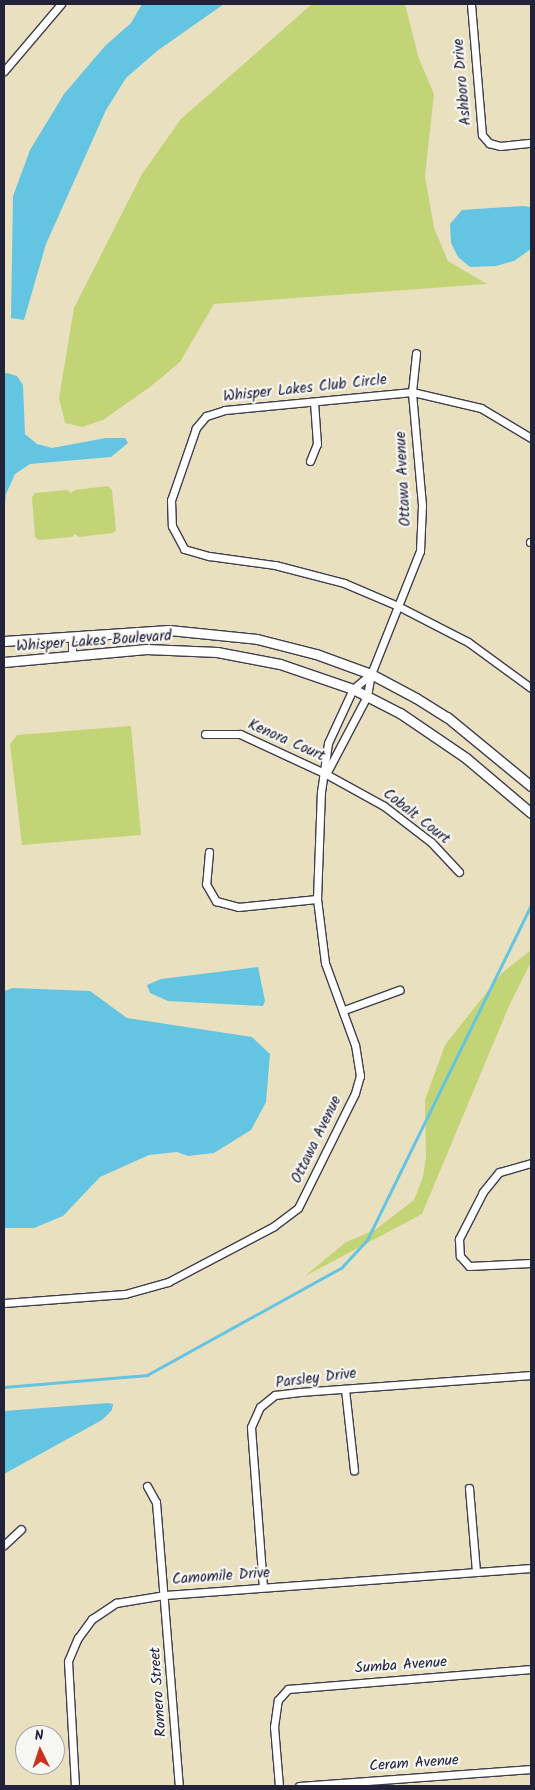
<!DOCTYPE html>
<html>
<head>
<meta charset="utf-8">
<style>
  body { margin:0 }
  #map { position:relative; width:535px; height:1790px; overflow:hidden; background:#e9e0bf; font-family:Kalam,sans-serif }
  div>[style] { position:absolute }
  .green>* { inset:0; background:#c3d476 }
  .water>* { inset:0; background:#64c5e2 }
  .stream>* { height:2.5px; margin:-1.25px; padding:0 1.25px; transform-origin:1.25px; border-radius:1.25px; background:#64c5e2 }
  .roads { filter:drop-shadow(1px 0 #403e4f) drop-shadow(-1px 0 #403e4f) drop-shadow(0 1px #403e4f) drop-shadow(0 -1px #403e4f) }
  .minor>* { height:7px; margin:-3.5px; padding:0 3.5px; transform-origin:3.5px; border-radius:3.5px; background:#fff }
  .tertiary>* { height:9px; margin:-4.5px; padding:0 4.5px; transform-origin:4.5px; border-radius:4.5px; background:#fff }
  span { translate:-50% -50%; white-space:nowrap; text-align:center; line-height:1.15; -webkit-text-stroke:4.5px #f6f6f2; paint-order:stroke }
  .street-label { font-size:15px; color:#22223b }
  .frame { position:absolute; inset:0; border:5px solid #22223b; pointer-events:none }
  .north { position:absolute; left:15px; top:1725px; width:50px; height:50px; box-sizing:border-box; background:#f6f6f2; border:1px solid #a1a1a9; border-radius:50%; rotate:356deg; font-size:14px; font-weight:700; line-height:20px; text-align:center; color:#22223b }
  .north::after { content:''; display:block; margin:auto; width:18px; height:22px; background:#c8321e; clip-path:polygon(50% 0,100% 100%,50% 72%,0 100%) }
</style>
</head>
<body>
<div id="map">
  <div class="green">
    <div style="clip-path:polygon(312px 4px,405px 4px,419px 59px,434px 94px,425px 176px,434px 228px,448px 261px,487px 284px,214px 304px,180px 362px,150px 387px,103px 420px,82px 427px,65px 423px,59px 398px,74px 308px,142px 174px,181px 119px)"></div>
    <div style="clip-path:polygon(108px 486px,112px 490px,116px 530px,113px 533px,79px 537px,75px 534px,72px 537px,39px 540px,35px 537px,32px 497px,35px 493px,67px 490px,71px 493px,75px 490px)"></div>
    <div style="clip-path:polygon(131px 726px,141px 835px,22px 845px,10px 744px,17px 735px)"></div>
    <div style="clip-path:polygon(531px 950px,531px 962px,509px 1006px,422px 1214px,305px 1276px,346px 1242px,375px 1230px,414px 1200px,423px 1177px,426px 1157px,425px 1100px,445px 1045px,502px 973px)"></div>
  </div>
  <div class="water">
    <div style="clip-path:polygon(142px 4px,224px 4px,157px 51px,126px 78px,106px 110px,46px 244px,24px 320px,11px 318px,13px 196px,30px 150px,64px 94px,105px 46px,131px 23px)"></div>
    <div style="clip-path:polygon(523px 206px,531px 207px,531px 249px,514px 261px,496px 266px,470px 267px,458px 257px,451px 243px,450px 224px,462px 210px)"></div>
    <div style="clip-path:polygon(7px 373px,17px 376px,23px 385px,25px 434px,37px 444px,52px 448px,106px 438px,125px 438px,128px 443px,111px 457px,30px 464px,15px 474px,6px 494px,4px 515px,4px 374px)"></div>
    <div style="clip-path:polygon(258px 967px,265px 1001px,263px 1006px,168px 1001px,150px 993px,147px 985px,161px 979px)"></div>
    <div style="clip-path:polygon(13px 988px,90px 991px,127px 1018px,252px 1037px,270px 1054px,266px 1102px,251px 1130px,214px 1153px,188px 1156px,177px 1152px,149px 1155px,100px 1177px,63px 1216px,34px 1228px,4px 1228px,4px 991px)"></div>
    <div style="clip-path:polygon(108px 1403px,113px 1404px,112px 1410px,102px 1420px,4px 1474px,4px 1411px)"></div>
  </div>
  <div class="stream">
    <div style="left:4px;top:1387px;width:144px;rotate:-4.8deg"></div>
    <div style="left:147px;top:1375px;width:222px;rotate:-28.9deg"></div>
    <div style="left:341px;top:1268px;width:38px;rotate:-47deg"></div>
    <div style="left:367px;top:1240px;width:373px;rotate:-63.9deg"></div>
  </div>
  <div class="roads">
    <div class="minor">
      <div style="left:471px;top:4px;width:131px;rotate:85.2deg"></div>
      <div style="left:482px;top:135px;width:11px;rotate:49deg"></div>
      <div style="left:489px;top:143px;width:11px;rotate:15deg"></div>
      <div style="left:500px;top:146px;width:31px;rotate:-6deg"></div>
      <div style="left:4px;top:71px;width:88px;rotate:-49.6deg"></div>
      <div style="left:531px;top:438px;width:58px;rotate:-149deg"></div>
      <div style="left:481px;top:408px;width:71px;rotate:-166.9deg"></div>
      <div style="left:412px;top:392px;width:188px;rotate:174.5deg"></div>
      <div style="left:225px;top:410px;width:20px;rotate:162deg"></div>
      <div style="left:206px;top:416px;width:16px;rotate:130deg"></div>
      <div style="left:196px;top:428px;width:76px;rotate:109.1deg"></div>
      <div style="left:171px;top:500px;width:26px;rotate:88deg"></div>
      <div style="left:172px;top:526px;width:26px;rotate:62deg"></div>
      <div style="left:184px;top:549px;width:26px;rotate:16deg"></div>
      <div style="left:209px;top:556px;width:67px;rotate:7.8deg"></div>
      <div style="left:275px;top:565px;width:71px;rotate:14.6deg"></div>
      <div style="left:344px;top:583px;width:59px;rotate:23.1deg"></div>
      <div style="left:398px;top:606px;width:79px;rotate:27.2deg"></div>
      <div style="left:468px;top:642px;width:78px;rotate:36.1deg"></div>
      <div style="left:310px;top:461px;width:18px;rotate:-68deg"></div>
      <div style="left:317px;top:444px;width:42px;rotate:-94.1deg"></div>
      <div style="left:530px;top:542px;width:1px"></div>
      <div style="left:72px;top:655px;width:19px;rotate:-90deg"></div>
      <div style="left:205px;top:734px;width:35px"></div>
      <div style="left:240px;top:734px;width:95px;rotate:24.9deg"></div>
      <div style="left:326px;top:774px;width:66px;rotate:28.9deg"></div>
      <div style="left:384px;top:806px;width:59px;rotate:37.5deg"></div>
      <div style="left:431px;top:842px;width:41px;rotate:47deg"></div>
      <div style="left:327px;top:772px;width:86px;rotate:-62.2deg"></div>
      <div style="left:367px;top:696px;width:22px;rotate:-80deg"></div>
      <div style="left:371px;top:674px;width:132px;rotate:-68.3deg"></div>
      <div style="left:420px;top:551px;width:46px;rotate:-87.5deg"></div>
      <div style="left:422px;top:505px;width:113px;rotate:-95.1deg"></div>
      <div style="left:412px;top:392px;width:39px;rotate:-84deg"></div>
      <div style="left:209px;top:852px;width:32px;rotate:95deg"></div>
      <div style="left:206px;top:884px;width:20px;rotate:60deg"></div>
      <div style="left:216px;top:901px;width:23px;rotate:15deg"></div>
      <div style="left:238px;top:907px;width:79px;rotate:-5.8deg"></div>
      <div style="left:344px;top:1010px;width:59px;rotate:-20deg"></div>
      <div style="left:531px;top:1163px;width:33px;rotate:164deg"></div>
      <div style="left:499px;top:1172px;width:26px;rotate:129deg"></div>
      <div style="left:483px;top:1192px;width:53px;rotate:117.1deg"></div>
      <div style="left:459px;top:1239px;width:17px;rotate:87deg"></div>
      <div style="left:460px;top:1256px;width:13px;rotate:48deg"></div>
      <div style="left:469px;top:1266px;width:62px;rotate:-2.8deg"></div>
      <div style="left:4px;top:1303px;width:121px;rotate:-4.3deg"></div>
      <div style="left:125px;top:1294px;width:45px;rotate:-15.6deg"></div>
      <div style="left:168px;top:1282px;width:120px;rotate:-27.8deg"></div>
      <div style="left:274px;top:1226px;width:30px;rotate:-37deg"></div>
      <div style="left:298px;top:1208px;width:128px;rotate:-63.6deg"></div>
      <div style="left:355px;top:1093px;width:18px;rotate:-74deg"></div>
      <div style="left:360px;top:1076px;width:31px;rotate:-99deg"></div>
      <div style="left:355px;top:1045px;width:87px;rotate:-110.1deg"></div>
      <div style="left:325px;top:963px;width:64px;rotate:-97.1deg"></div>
      <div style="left:317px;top:899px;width:107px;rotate:-87.9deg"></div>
      <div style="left:321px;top:792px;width:49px;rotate:-81.9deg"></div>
      <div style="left:328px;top:743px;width:60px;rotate:-65.2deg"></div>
      <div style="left:353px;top:689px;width:23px;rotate:-40deg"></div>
      <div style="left:345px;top:1389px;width:82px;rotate:83.7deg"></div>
      <div style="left:147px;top:1486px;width:18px;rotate:61deg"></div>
      <div style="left:156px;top:1502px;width:285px;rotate:85.4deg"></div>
      <div style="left:469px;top:1488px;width:84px;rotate:85.2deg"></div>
      <div style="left:4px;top:1545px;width:23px;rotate:-43deg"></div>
      <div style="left:263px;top:1587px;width:160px;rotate:-94.3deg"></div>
      <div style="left:251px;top:1427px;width:22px;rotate:-66deg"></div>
      <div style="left:260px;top:1407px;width:19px;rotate:-39deg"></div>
      <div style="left:275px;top:1395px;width:25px;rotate:-7deg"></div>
      <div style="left:300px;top:1392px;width:232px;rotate:-4.2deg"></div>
      <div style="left:75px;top:1786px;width:125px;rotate:-93.2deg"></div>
      <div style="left:68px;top:1661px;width:25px;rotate:-67deg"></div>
      <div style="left:78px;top:1638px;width:24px;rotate:-54deg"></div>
      <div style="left:92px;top:1619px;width:29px;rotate:-34deg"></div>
      <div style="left:116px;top:1603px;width:50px;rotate:-9.3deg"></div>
      <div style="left:165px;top:1595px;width:367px;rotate:-4.2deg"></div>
      <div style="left:279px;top:1786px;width:59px;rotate:-94.8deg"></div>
      <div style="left:274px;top:1727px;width:27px;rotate:-82deg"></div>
      <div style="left:278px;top:1700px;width:15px;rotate:-48deg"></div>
      <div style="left:288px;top:1689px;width:244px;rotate:-4.7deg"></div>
      <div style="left:299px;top:1786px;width:233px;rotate:-4.2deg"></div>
    </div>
    <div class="tertiary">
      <div style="left:4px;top:641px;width:165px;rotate:-3.8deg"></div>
      <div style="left:169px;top:630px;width:88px;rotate:5.8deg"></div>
      <div style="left:257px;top:639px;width:61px;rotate:14.3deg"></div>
      <div style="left:316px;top:654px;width:59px;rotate:20deg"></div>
      <div style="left:371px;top:674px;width:51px;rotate:28.1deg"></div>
      <div style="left:416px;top:698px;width:36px;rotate:32deg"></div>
      <div style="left:447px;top:717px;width:109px;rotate:39.4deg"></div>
      <div style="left:4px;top:662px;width:143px;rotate:-5.2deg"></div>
      <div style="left:146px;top:649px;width:71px;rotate:2.4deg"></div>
      <div style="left:217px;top:652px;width:64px;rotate:10.8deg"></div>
      <div style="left:280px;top:664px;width:77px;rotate:18.9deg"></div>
      <div style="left:353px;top:689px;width:53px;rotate:27.1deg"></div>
      <div style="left:400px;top:713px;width:80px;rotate:34.3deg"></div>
      <div style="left:466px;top:758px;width:85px;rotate:40.2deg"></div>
    </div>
  </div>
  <div class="street-label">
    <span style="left:463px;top:82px;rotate:-95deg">Ashboro Drive</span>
    <span style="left:305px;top:389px;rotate:-6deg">Whisper Lakes Club Circle</span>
    <span style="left:404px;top:479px;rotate:-93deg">Ottawa Avenue</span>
    <span style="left:94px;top:642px;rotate:-4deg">Whisper Lakes Boulevard</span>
    <span style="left:286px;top:741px;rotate:24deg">Kenora Court</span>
    <span style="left:416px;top:817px;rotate:38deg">Cobalt Court</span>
    <span style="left:317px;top:1140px;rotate:-64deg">Ottawa Avenue</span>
    <span style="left:316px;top:1379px;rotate:-7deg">Parsley Drive</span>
    <span style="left:221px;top:1577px;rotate:-4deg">Camomile Drive</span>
    <span style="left:401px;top:1666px;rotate:-4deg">Sumba Avenue</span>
    <span style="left:159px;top:1692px;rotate:-94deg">Romero Street</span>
    <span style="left:414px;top:1764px;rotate:-4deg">Ceram Avenue</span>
  </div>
  <div class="frame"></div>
  <div class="north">N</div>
</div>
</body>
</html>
